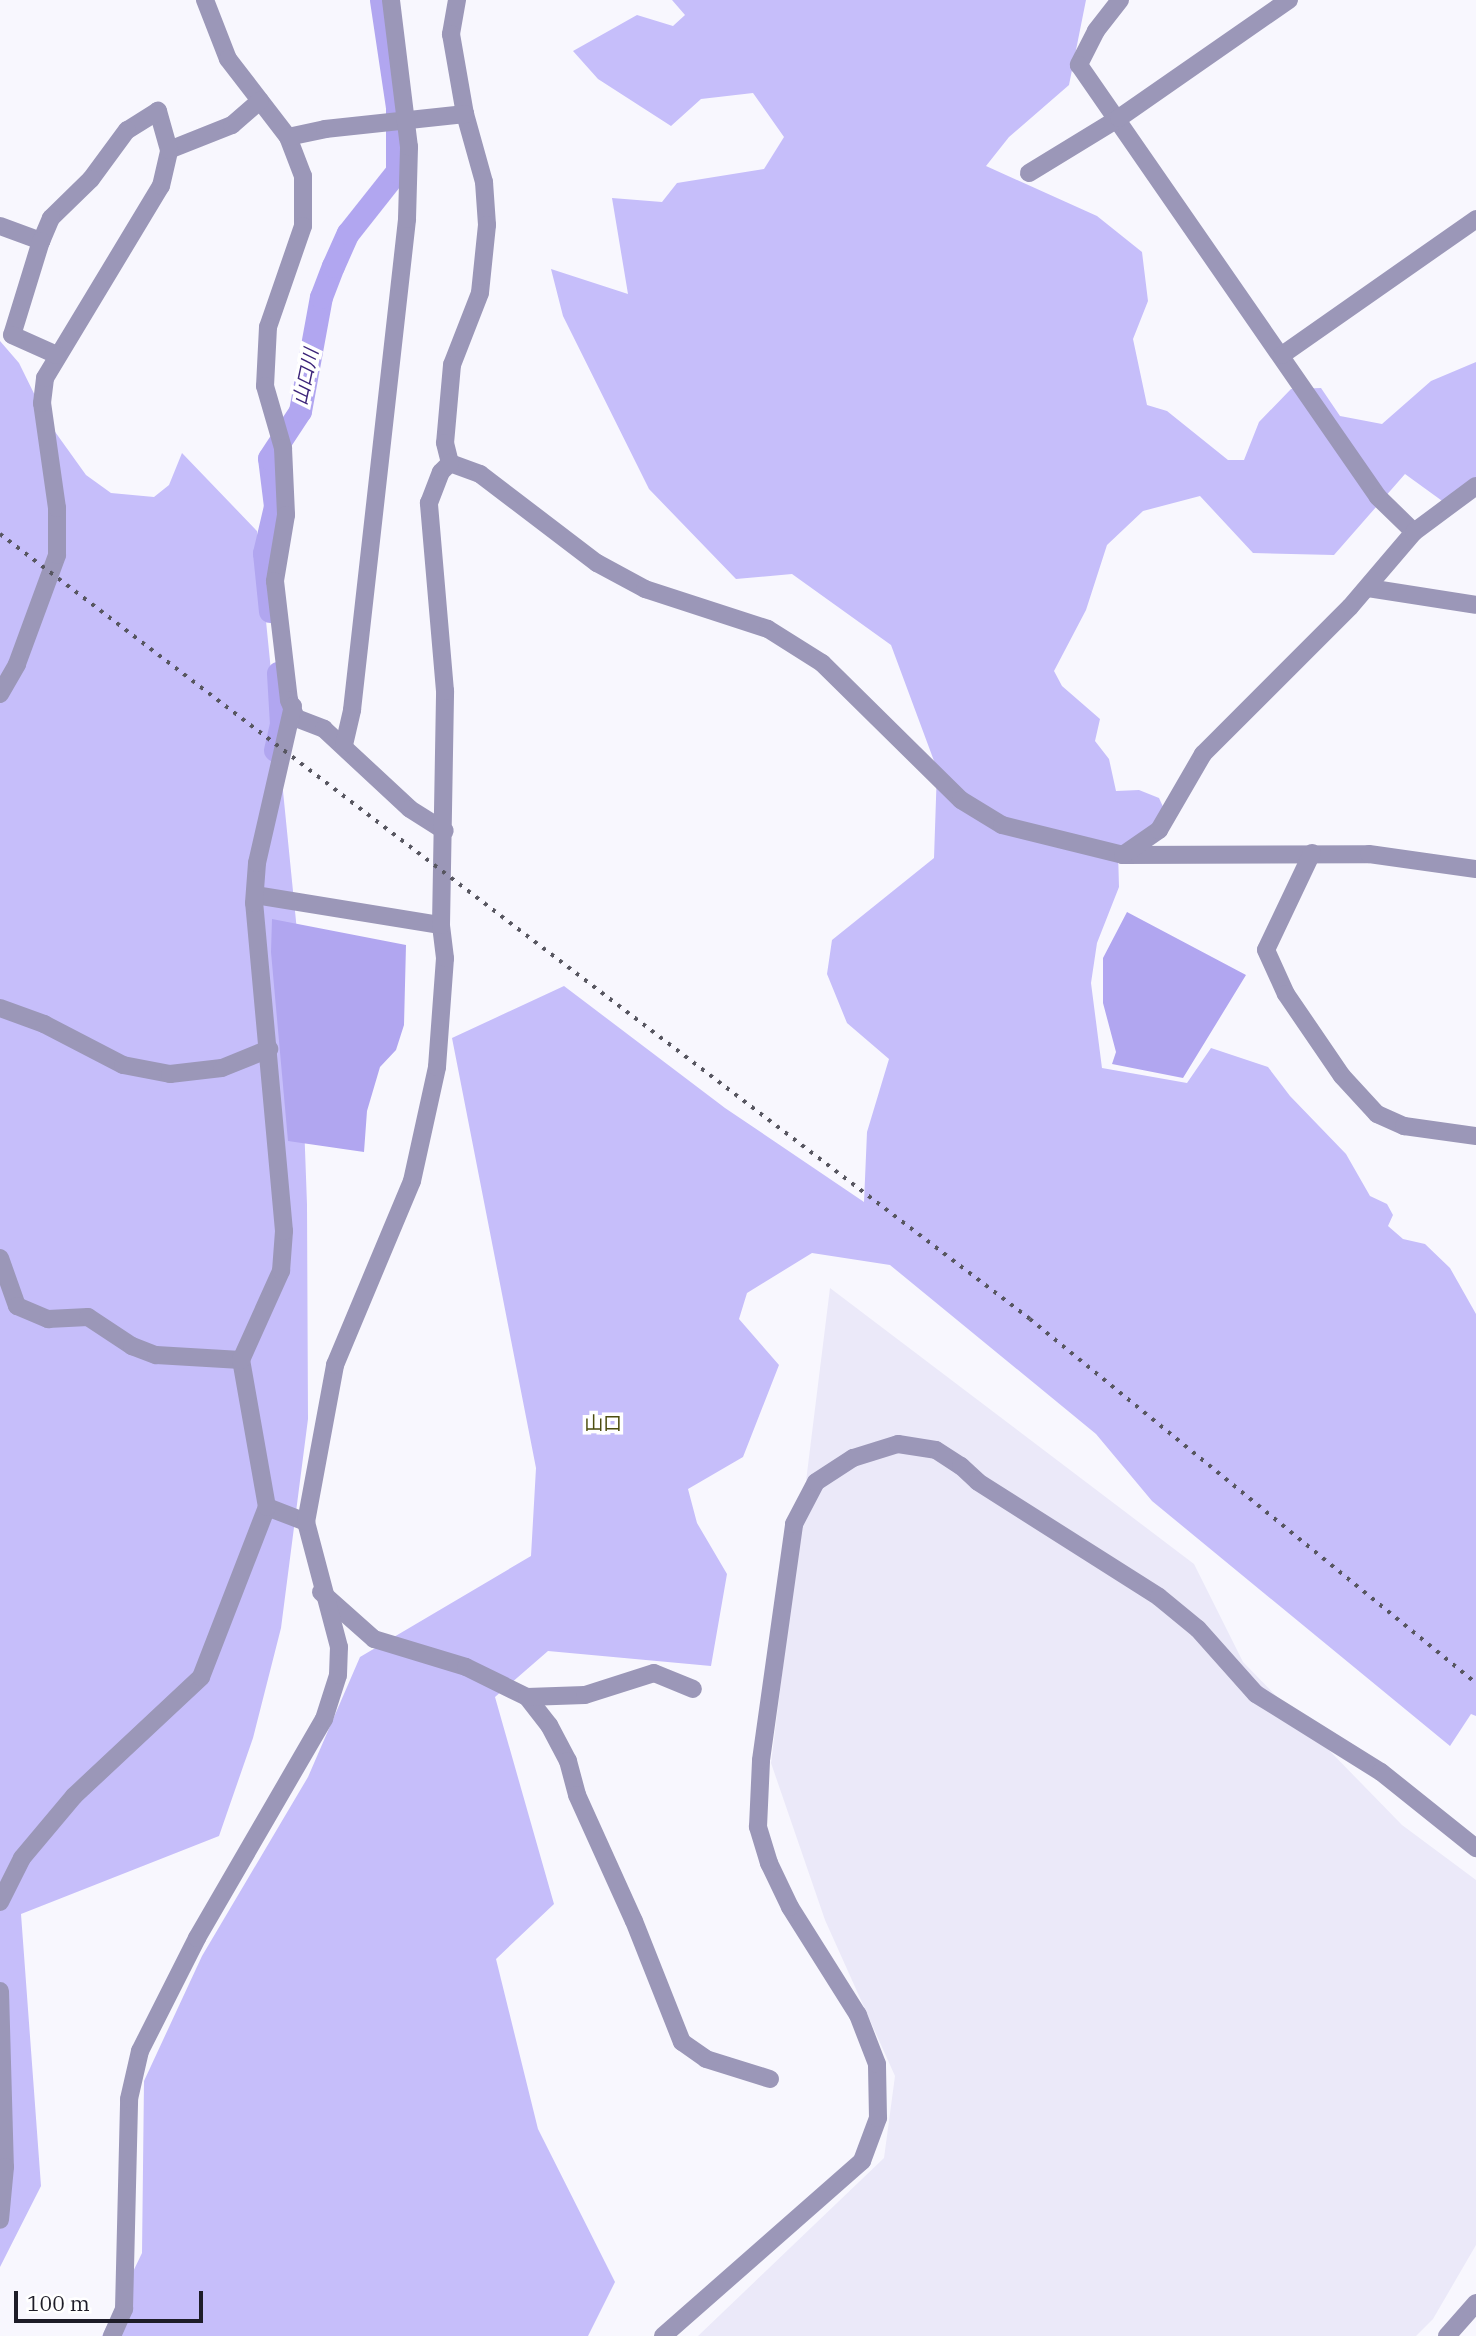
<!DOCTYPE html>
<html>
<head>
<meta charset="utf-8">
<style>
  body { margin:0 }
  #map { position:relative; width:1476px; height:2336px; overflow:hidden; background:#f8f7fe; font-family:"IBM Plex Serif","Noto Sans JP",serif }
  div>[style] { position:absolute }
  .built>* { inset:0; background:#ebe9f9 }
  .forest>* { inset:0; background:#c6befa }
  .water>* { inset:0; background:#b1a6f0 }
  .river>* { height:23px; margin:-11.5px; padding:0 11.5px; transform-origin:11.5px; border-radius:11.5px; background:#b1a6f0 }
  .minor>* { height:18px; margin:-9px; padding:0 9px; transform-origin:9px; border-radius:9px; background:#9b97b8 }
  .rail>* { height:3.5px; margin-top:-1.75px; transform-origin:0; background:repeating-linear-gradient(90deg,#575660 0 3.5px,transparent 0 10.5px) }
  span { translate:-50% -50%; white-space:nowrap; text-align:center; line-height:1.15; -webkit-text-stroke:7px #fff; paint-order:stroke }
  .water-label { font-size:19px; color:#3d257a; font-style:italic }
  .neighbourhood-label { font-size:19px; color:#4c4d0f }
  .scale { position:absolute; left:14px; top:2291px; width:189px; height:32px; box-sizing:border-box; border:4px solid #1e1d28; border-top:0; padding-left:9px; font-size:21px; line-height:24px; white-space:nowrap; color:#1e1d28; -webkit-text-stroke:5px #fff; paint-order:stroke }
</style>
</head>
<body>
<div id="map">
  <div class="built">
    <div style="clip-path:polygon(830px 1288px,1194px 1564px,1243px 1662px,1402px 1825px,1476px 1880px,1476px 2245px,1433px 2319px,1416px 2336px,698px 2336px,884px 2158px,895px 2076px,825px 1920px,771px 1763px)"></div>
  </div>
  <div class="forest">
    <div style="clip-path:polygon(672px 0,1086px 0,1069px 85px,1009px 137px,986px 166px,1097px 216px,1142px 252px,1148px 301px,1133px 339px,1147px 405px,1167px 411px,1228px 460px,1244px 460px,1259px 422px,1291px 389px,1321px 388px,1340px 416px,1382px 424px,1431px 381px,1476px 362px,1476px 477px,1445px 503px,1405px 474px,1334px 555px,1253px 553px,1200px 496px,1143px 511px,1107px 545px,1086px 610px,1054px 671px,1062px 686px,1100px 719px,1095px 741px,1109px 759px,1116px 791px,1139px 790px,1159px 798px,1165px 811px,1156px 827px,1118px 851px,1119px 887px,1097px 943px,1091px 983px,1102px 1068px,1187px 1083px,1211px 1048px,1268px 1067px,1290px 1096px,1346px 1154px,1370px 1196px,1387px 1204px,1393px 1215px,1388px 1226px,1403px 1239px,1425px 1244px,1450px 1268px,1476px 1314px,1476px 1716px,1471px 1714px,1450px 1746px,1152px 1501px,1096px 1434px,890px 1265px,812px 1253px,747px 1293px,739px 1319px,779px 1365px,743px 1457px,688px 1489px,697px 1523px,727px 1574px,711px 1666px,548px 1651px,495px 1697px,554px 1904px,496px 1959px,538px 2129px,615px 2282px,588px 2336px,102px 2336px,142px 2253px,144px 2081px,202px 1956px,308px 1777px,360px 1657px,531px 1556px,536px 1468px,452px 1038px,564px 986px,725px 1108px,864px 1202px,867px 1132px,889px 1059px,847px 1023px,827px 974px,832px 940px,934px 858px,937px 769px,891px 645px,792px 574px,736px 579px,649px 489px,563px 316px,551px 269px,628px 294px,612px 198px,662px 202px,677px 183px,764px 169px,784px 137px,753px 93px,701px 99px,671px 126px,598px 79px,573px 51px,637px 15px,673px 26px,685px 15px)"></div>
    <div style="clip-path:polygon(0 341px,19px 363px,48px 422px,86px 475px,111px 493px,154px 497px,169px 485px,182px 453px,257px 531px,297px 931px,307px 1204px,308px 1419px,281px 1628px,253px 1738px,219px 1836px,21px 1914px,41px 2186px,0 2267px)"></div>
  </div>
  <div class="water">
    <div style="clip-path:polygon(1127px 912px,1246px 975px,1183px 1078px,1112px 1064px,1116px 1052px,1103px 1003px,1103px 958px)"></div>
    <div style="clip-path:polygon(272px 919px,406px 945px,404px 1025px,396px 1050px,380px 1067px,367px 1111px,364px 1152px,288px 1141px,271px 952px)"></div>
  </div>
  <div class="river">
    <div style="left:270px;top:611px;width:58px;rotate:-95.9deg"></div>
    <div style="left:264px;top:553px;width:48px;rotate:-76.8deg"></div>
    <div style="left:275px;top:506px;width:48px;rotate:-97.1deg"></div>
    <div style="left:269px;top:458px;width:56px;rotate:-56.6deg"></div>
    <div style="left:300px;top:411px;width:116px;rotate:-79.6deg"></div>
    <div style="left:321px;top:297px;width:33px;rotate:-69deg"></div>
    <div style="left:333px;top:266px;width:36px;rotate:-66deg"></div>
    <div style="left:348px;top:233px;width:79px;rotate:-51.7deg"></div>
    <div style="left:397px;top:171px;width:64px;rotate:-90deg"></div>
    <div style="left:397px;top:107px;width:108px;rotate:-98.5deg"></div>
    <div style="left:275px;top:750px;width:27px;rotate:-77deg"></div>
    <div style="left:281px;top:724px;width:51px;rotate:-93.4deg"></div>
  </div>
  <div class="minor">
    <div style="left:205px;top:0;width:63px;rotate:68.7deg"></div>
    <div style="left:228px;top:59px;width:98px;rotate:52.4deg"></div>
    <div style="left:288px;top:137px;width:42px;rotate:69deg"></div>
    <div style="left:303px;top:176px;width:50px;rotate:90deg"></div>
    <div style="left:303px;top:226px;width:107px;rotate:109.1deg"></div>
    <div style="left:268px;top:327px;width:59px;rotate:92.9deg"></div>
    <div style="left:265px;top:386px;width:65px;rotate:73.8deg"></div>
    <div style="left:283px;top:448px;width:67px;rotate:87.4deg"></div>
    <div style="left:286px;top:515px;width:67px;rotate:99.5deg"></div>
    <div style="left:275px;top:581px;width:120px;rotate:83.3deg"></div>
    <div style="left:289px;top:700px;width:19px;rotate:69deg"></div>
    <div style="left:296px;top:718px;width:30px;rotate:21deg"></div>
    <div style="left:324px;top:729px;width:117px;rotate:42.9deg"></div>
    <div style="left:410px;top:809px;width:41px;rotate:32.2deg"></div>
    <div style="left:457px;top:0;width:35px;rotate:100deg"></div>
    <div style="left:451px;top:34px;width:81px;rotate:80.1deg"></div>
    <div style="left:465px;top:114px;width:71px;rotate:74.4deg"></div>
    <div style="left:484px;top:182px;width:43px;rotate:86deg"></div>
    <div style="left:487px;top:225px;width:68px;rotate:95.9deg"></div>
    <div style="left:480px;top:293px;width:77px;rotate:111.3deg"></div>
    <div style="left:452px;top:365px;width:78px;rotate:95.1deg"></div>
    <div style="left:445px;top:443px;width:21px;rotate:76deg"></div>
    <div style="left:450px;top:463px;width:32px;rotate:20deg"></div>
    <div style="left:480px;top:474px;width:147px;rotate:37.3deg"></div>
    <div style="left:597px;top:563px;width:55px;rotate:28.4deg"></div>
    <div style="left:645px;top:589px;width:129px;rotate:18deg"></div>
    <div style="left:768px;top:629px;width:64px;rotate:32.2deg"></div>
    <div style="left:822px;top:663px;width:195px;rotate:44.6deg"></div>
    <div style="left:961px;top:800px;width:48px;rotate:31.4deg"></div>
    <div style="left:1002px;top:825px;width:125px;rotate:13.9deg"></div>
    <div style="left:1123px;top:855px;width:246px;rotate:-0.2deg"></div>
    <div style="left:1369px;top:854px;width:108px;rotate:8deg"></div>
    <div style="left:1120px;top:0;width:39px;rotate:128deg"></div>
    <div style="left:1096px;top:31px;width:38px;rotate:117deg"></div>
    <div style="left:1079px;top:65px;width:525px;rotate:55.31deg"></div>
    <div style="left:1378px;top:497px;width:50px;rotate:44.2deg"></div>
    <div style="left:288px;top:137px;width:38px;rotate:-12deg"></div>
    <div style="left:325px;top:129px;width:141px;rotate:-6.1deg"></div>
    <div style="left:169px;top:150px;width:68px;rotate:-21.6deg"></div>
    <div style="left:232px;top:125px;width:37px;rotate:-41deg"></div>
    <div style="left:1029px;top:173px;width:105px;rotate:-31.4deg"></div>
    <div style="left:1119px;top:118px;width:207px;rotate:-34.8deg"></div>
    <div style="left:0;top:226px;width:44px;rotate:20.1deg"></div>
    <div style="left:1282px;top:355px;width:237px;rotate:-35deg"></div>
    <div style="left:1368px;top:588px;width:109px;rotate:8.9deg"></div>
    <div style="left:0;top:694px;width:34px;rotate:-60deg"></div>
    <div style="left:17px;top:664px;width:116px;rotate:-69.8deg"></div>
    <div style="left:57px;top:555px;width:47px;rotate:-90deg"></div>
    <div style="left:57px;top:508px;width:106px;rotate:-98.1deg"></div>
    <div style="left:42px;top:403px;width:25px;rotate:-83deg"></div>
    <div style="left:45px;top:378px;width:224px;rotate:-58.9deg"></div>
    <div style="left:161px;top:186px;width:37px;rotate:-77deg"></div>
    <div style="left:169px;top:150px;width:41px;rotate:-105.8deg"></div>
    <div style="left:158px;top:111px;width:36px;rotate:148deg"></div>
    <div style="left:127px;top:130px;width:61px;rotate:126.3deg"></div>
    <div style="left:91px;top:179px;width:56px;rotate:135.7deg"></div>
    <div style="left:51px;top:218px;width:25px;rotate:113deg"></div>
    <div style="left:41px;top:241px;width:98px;rotate:107.1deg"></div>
    <div style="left:12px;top:335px;width:49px;rotate:24deg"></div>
    <div style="left:344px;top:745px;width:36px;rotate:-77deg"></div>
    <div style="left:352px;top:710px;width:494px;rotate:-83.6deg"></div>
    <div style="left:407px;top:219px;width:72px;rotate:-88.4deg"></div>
    <div style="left:409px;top:147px;width:148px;rotate:-97deg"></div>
    <div style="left:1312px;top:853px;width:107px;rotate:115.4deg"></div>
    <div style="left:1266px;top:950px;width:48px;rotate:65.6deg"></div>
    <div style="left:1286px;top:994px;width:99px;rotate:55.7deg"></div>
    <div style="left:1342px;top:1076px;width:52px;rotate:47.4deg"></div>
    <div style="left:1377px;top:1114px;width:30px;rotate:24deg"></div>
    <div style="left:1404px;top:1126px;width:73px;rotate:7.9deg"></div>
    <div style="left:1123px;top:855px;width:44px;rotate:-34.8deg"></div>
    <div style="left:1159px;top:830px;width:88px;rotate:-59.9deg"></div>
    <div style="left:1203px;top:754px;width:208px;rotate:-45deg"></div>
    <div style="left:1350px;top:607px;width:99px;rotate:-49.5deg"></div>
    <div style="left:1414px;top:532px;width:77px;rotate:-36.6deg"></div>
    <div style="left:255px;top:895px;width:188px;rotate:9.2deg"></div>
    <div style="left:0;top:1008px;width:47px;rotate:20deg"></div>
    <div style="left:44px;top:1024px;width:89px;rotate:27.4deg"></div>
    <div style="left:123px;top:1065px;width:48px;rotate:10.8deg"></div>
    <div style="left:170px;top:1074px;width:52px;rotate:-6.6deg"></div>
    <div style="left:222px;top:1068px;width:51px;rotate:-22deg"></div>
    <div style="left:0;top:1258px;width:51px;rotate:70.5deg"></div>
    <div style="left:17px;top:1306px;width:34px;rotate:23deg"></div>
    <div style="left:48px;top:1319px;width:40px;rotate:-2.9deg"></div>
    <div style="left:88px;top:1317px;width:53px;rotate:33.4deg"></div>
    <div style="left:132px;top:1346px;width:26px;rotate:21deg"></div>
    <div style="left:156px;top:1355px;width:85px;rotate:3.4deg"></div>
    <div style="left:267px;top:1507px;width:42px;rotate:21deg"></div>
    <div style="left:321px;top:1592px;width:71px;rotate:41.6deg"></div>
    <div style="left:374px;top:1639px;width:96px;rotate:16.9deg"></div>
    <div style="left:466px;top:1667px;width:68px;rotate:26.2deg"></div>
    <div style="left:527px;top:1697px;width:36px;rotate:52deg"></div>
    <div style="left:549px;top:1725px;width:41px;rotate:62.2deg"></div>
    <div style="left:568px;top:1761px;width:35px;rotate:75deg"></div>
    <div style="left:577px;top:1795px;width:138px;rotate:65.7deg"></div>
    <div style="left:634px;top:1921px;width:130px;rotate:68.4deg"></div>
    <div style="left:682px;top:2042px;width:29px;rotate:35deg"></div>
    <div style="left:706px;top:2059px;width:67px;rotate:17.4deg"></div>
    <div style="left:527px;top:1697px;width:58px;rotate:-2deg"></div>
    <div style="left:585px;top:1695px;width:72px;rotate:-17.7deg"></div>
    <div style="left:654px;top:1673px;width:42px;rotate:22.3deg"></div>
    <div style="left:0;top:1902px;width:49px;rotate:-63.4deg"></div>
    <div style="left:22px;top:1858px;width:81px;rotate:-50deg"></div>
    <div style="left:74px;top:1796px;width:174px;rotate:-43.1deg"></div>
    <div style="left:201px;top:1677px;width:182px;rotate:-68.8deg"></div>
    <div style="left:267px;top:1507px;width:149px;rotate:-100deg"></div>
    <div style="left:241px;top:1360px;width:98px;rotate:-65.8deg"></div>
    <div style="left:281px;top:1271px;width:40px;rotate:-85.7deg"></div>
    <div style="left:284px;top:1231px;width:329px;rotate:-95.2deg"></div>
    <div style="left:254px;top:903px;width:40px;rotate:-85.7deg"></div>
    <div style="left:257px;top:863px;width:161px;rotate:-77.1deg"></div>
    <div style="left:0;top:1991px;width:176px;rotate:88.4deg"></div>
    <div style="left:5px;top:2167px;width:53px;rotate:95.4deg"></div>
    <div style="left:112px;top:2336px;width:30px;rotate:-66deg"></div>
    <div style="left:124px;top:2309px;width:210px;rotate:-88.6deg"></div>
    <div style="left:129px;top:2099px;width:49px;rotate:-77.1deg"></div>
    <div style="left:140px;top:2051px;width:127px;rotate:-63.2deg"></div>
    <div style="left:197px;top:1938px;width:253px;rotate:-59.9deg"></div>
    <div style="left:324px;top:1719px;width:46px;rotate:-72.3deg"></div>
    <div style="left:338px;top:1675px;width:28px;rotate:-88deg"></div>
    <div style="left:339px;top:1647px;width:129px;rotate:-104.8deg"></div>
    <div style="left:306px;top:1522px;width:160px;rotate:-79.5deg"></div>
    <div style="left:335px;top:1365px;width:199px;rotate:-67.3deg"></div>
    <div style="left:412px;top:1181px;width:117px;rotate:-77.6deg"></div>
    <div style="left:437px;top:1067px;width:109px;rotate:-85.8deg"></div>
    <div style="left:445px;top:958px;width:33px;rotate:-97deg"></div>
    <div style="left:441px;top:925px;width:234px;rotate:-89deg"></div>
    <div style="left:445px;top:691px;width:189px;rotate:-94.9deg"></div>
    <div style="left:429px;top:503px;width:33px;rotate:-69deg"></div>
    <div style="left:441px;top:472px;width:13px;rotate:-45deg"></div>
    <div style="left:663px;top:2336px;width:265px;rotate:-41.3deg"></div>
    <div style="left:862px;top:2161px;width:46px;rotate:-69.6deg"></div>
    <div style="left:878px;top:2118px;width:54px;rotate:-91.1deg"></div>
    <div style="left:877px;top:2064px;width:53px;rotate:-111.2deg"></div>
    <div style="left:858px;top:2015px;width:128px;rotate:-122.2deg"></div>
    <div style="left:790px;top:1907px;width:49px;rotate:-115.5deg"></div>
    <div style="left:769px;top:1863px;width:38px;rotate:-107deg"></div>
    <div style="left:758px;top:1827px;width:67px;rotate:-87.4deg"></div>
    <div style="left:761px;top:1760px;width:238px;rotate:-82deg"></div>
    <div style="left:794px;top:1524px;width:47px;rotate:-62.4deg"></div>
    <div style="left:816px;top:1482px;width:44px;rotate:-33deg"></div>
    <div style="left:853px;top:1458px;width:47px;rotate:-17.3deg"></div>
    <div style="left:898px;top:1444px;width:38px;rotate:9deg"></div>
    <div style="left:936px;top:1450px;width:30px;rotate:33deg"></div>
    <div style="left:961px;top:1466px;width:23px;rotate:43deg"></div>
    <div style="left:978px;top:1482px;width:214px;rotate:32.4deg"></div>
    <div style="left:1159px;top:1597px;width:50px;rotate:39.4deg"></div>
    <div style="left:1198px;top:1629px;width:87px;rotate:48.3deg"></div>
    <div style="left:1256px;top:1694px;width:147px;rotate:32deg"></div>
    <div style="left:1381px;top:1772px;width:122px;rotate:38.7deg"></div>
    <div style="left:1447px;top:2336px;width:44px;rotate:-48.7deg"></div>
  </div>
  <div class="rail">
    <div style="left:0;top:534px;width:1295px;rotate:37.31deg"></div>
    <div style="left:1030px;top:1319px;width:576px;rotate:39.22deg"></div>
  </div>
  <div class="water-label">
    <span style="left:306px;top:377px;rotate:-78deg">山口川</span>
  </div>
  <div class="neighbourhood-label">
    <span style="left:603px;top:1424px">山口</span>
  </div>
  <div class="scale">100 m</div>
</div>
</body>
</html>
